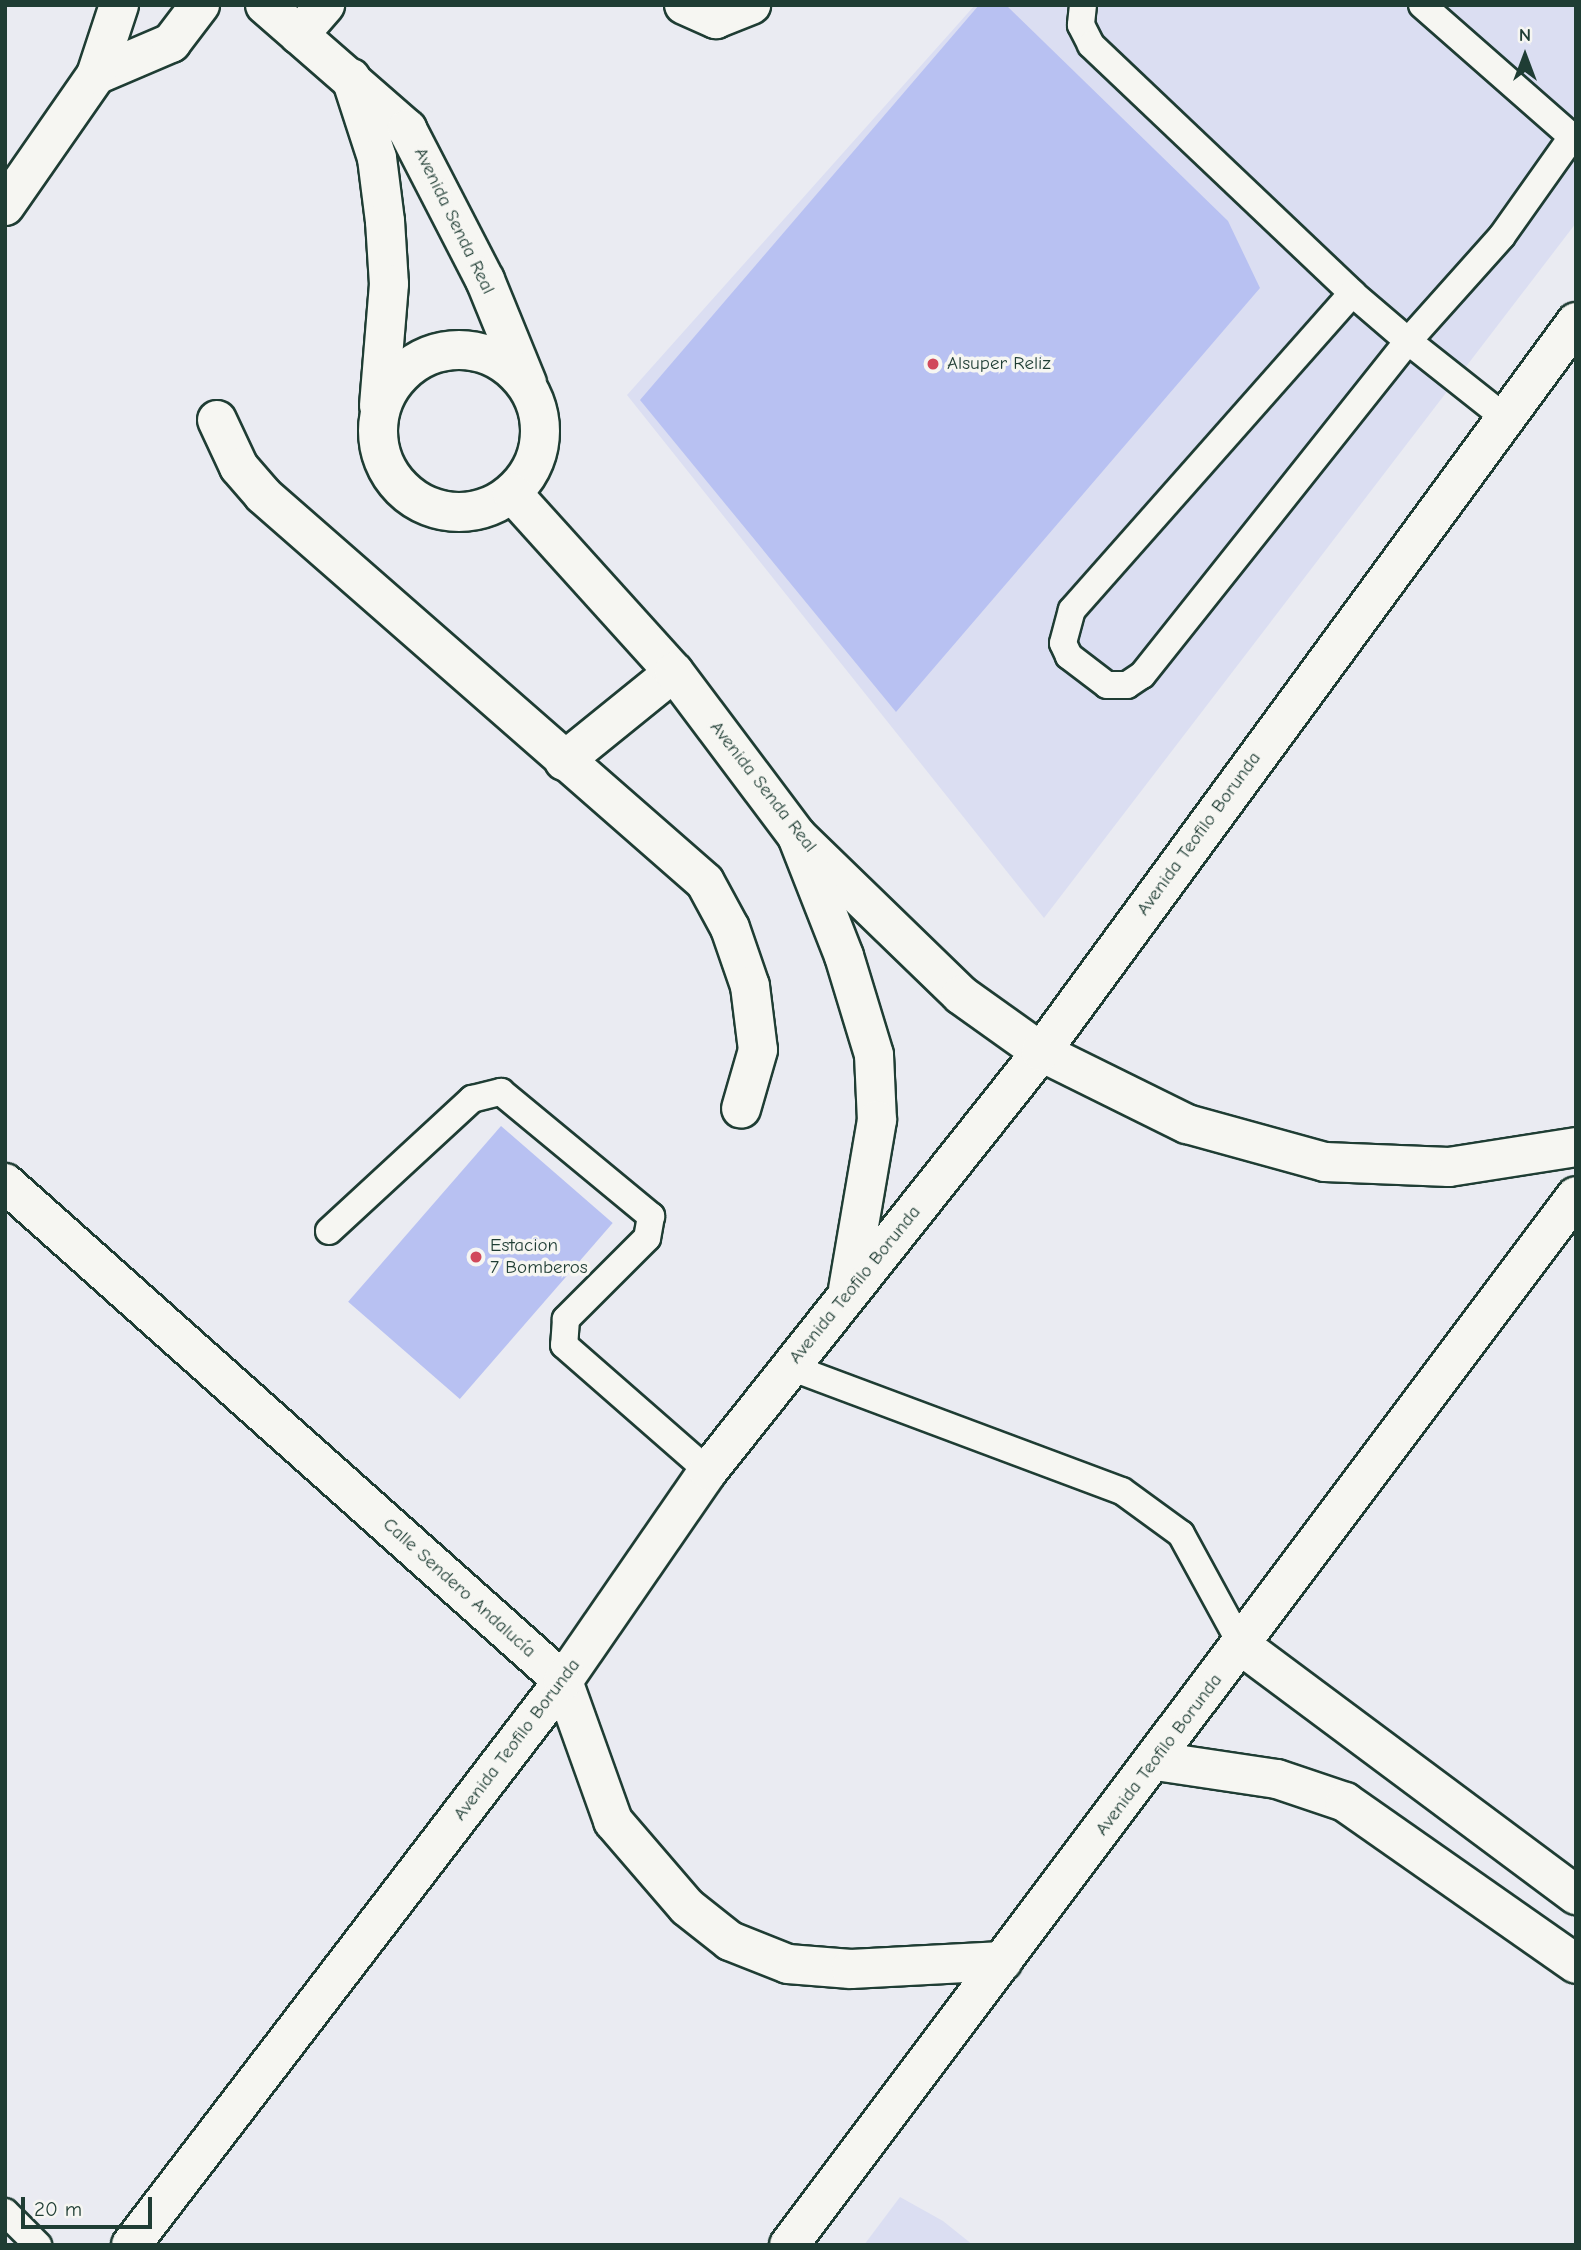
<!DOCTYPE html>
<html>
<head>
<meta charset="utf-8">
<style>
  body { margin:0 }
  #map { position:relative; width:1581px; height:2250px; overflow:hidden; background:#eaebf2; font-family:"Comic Neue",sans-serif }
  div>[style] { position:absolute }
  .built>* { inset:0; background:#dbdef2 }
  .building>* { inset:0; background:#b8c1f2; transform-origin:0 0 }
  .roads { filter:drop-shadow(2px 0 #1f3d34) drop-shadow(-2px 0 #1f3d34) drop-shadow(0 2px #1f3d34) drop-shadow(0 -2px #1f3d34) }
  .lane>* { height:26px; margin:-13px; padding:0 13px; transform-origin:13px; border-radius:13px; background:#f6f6f2 }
  .street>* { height:38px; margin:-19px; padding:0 19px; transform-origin:19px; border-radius:19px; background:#f6f6f2 }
  .secondary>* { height:38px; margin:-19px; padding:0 19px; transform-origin:19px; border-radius:19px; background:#f6f6f2 }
  .secondary>.ring { margin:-19px; padding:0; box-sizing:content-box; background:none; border:38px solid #f6f6f2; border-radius:50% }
  .primary>* { height:38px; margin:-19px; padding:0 19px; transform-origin:19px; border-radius:19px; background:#f6f6f2 }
  .dots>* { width:19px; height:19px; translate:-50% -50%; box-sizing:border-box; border:4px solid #f6f6f2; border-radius:50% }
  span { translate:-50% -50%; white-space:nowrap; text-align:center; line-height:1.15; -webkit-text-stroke:7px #f6f6f2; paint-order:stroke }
  .street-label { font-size:19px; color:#1f3d34 }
  .poi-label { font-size:19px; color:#1f3d34 }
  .left { translate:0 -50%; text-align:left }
  .frame { position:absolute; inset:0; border:7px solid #1f3d34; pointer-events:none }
  .north { position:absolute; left:1490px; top:21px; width:70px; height:70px; -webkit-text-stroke:5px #f6f6f2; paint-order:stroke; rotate:0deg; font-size:19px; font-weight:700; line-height:28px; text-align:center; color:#1f3d34 }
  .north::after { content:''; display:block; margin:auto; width:24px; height:32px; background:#1f3d34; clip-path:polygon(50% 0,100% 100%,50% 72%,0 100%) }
  .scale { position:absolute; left:21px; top:2197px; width:131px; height:32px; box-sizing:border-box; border:4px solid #1f3d34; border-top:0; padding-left:9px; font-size:21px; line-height:24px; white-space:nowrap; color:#1f3d34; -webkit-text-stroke:5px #f6f6f2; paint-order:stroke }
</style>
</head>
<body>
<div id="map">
  <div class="built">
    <div style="clip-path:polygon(975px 5px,1576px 5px,1576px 223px,1044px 918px,627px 395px)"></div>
    <div style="clip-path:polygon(900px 2197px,943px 2221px,973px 2245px,864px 2245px)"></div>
  </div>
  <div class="building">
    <div style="clip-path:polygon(979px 5px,1006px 5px,1228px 221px,1260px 288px,896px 712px,640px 400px)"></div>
    <div style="left:501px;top:1126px;width:148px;height:233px;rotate:41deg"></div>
  </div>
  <div class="roads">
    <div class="lane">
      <div style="left:1083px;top:5px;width:20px;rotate:96deg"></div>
      <div style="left:1081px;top:25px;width:22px;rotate:63deg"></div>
      <div style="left:1091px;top:45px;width:360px;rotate:43.5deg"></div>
      <div style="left:1422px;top:5px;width:200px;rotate:41.3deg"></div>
      <div style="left:1572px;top:137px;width:121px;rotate:125.3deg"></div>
      <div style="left:1502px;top:236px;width:141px;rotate:131.8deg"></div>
      <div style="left:1408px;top:341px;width:427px;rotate:128.5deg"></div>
      <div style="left:1142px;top:675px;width:18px;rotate:146deg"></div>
      <div style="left:1127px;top:685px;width:20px;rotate:180deg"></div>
      <div style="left:1107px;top:685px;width:48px;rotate:-142.7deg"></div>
      <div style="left:1069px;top:656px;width:14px;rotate:-115deg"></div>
      <div style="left:1063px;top:643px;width:34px;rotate:-75deg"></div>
      <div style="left:1072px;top:610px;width:423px;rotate:-48.5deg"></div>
      <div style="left:1352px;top:293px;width:74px;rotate:40.6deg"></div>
      <div style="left:1408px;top:341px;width:122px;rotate:38.4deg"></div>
      <div style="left:329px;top:1231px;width:195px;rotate:-42.7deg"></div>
      <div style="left:472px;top:1099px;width:30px;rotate:-14deg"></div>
      <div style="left:501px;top:1092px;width:195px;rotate:39.6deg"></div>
      <div style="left:651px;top:1216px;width:22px;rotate:100deg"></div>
      <div style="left:647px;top:1238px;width:115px;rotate:135deg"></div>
      <div style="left:566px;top:1319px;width:26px;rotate:94deg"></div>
      <div style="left:564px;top:1345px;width:191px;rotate:41.2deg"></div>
      <div style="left:790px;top:1367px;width:354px;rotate:20.5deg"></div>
      <div style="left:1122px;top:1491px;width:73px;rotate:36.1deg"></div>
      <div style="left:1181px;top:1534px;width:128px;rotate:61.4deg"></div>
      <div style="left:5px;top:2212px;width:47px;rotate:45deg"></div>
    </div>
    <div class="street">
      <div style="left:684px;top:5px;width:35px;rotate:24deg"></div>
      <div style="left:716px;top:19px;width:38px;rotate:-22deg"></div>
      <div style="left:299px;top:35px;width:40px;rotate:-49deg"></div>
      <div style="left:96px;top:75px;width:82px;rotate:-23.1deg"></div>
      <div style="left:171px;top:43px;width:48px;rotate:-52.7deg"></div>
      <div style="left:5px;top:206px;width:160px;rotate:-55.2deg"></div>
      <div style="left:96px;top:75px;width:74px;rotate:-71.8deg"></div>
      <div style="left:217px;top:420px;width:52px;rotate:64.9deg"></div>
      <div style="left:239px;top:467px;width:37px;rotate:49deg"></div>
      <div style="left:263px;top:495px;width:587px;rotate:41.2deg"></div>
      <div style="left:705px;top:882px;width:52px;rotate:61.5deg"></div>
      <div style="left:730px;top:928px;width:61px;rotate:71deg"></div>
      <div style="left:750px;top:986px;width:64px;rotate:82.9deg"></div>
      <div style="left:758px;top:1050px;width:61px;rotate:106.1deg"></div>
      <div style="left:564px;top:761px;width:141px;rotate:-39deg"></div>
      <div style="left:5px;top:1183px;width:748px;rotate:41.75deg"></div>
      <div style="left:563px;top:1681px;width:149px;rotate:70.3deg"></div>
      <div style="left:613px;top:1821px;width:113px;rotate:49.3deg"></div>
      <div style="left:687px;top:1907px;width:55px;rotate:38.3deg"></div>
      <div style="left:730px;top:1941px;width:62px;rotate:21.6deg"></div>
      <div style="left:788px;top:1964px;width:63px;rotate:4.5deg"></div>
      <div style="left:851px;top:1969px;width:152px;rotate:-3deg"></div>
      <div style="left:1242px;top:1646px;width:417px;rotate:36.7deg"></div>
      <div style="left:1156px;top:1761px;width:122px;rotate:8.5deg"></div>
      <div style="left:1277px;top:1779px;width:72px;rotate:18.7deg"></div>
      <div style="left:1345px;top:1802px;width:282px;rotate:35deg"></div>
    </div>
    <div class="secondary">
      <div style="left:265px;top:5px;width:189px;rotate:41.1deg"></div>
      <div style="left:407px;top:129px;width:170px;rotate:62.7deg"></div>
      <div style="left:485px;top:280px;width:111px;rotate:67.8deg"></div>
      <div style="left:351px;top:78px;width:84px;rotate:72deg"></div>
      <div style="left:377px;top:158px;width:64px;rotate:82.8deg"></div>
      <div style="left:385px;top:221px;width:63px;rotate:86.4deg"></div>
      <div style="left:389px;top:284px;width:122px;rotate:94.7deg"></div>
      <div class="ring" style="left:378px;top:350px;width:124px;height:124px"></div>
      <div style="left:512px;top:493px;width:241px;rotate:47.9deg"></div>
      <div style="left:674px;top:672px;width:205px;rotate:53.1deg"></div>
      <div style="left:797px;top:836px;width:228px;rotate:44.1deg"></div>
      <div style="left:961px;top:995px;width:98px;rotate:35.5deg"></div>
    </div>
    <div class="primary">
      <div style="left:797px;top:836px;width:129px;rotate:68.6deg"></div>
      <div style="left:844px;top:956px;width:103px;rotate:73.1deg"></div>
      <div style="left:874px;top:1055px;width:65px;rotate:87.4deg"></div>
      <div style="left:877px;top:1120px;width:172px;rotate:99.7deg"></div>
      <div style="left:1041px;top:1052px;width:163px;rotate:26.3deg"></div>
      <div style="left:1187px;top:1124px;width:143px;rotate:15.4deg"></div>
      <div style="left:1325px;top:1162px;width:124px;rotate:2.3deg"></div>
      <div style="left:1449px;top:1167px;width:129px;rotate:-8.9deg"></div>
      <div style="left:131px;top:2245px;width:710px;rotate:-52.55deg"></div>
      <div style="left:563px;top:1681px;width:255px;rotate:-55.4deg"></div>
      <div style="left:708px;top:1471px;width:535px;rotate:-51.52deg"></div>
      <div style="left:1041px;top:1052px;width:905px;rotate:-53.76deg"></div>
      <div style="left:789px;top:2245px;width:1311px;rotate:-53.12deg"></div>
    </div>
  </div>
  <div class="dots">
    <div style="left:933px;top:364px;background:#d1495b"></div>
    <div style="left:476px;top:1257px;background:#d1495b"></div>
  </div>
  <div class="street-label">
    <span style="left:454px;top:221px;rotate:64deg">Avenida Senda Real</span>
    <span style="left:763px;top:787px;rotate:52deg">Avenida Senda Real</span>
    <span style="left:1199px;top:834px;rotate:-54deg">Avenida Teofilo Borunda</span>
    <span style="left:855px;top:1285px;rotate:-51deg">Avenida Teofilo Borunda</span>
    <span style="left:459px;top:1588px;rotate:42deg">Calle Sendero Andalucía</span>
    <span style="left:517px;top:1740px;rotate:-53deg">Avenida Teofilo Borunda</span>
    <span style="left:1159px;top:1755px;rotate:-53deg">Avenida Teofilo Borunda</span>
  </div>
  <div class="poi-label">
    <span class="left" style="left:947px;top:364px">Alsuper Reliz</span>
    <span class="left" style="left:490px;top:1257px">Estacion<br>7 Bomberos</span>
  </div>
  <div class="frame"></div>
  <div class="north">N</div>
  <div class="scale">20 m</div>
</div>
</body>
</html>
